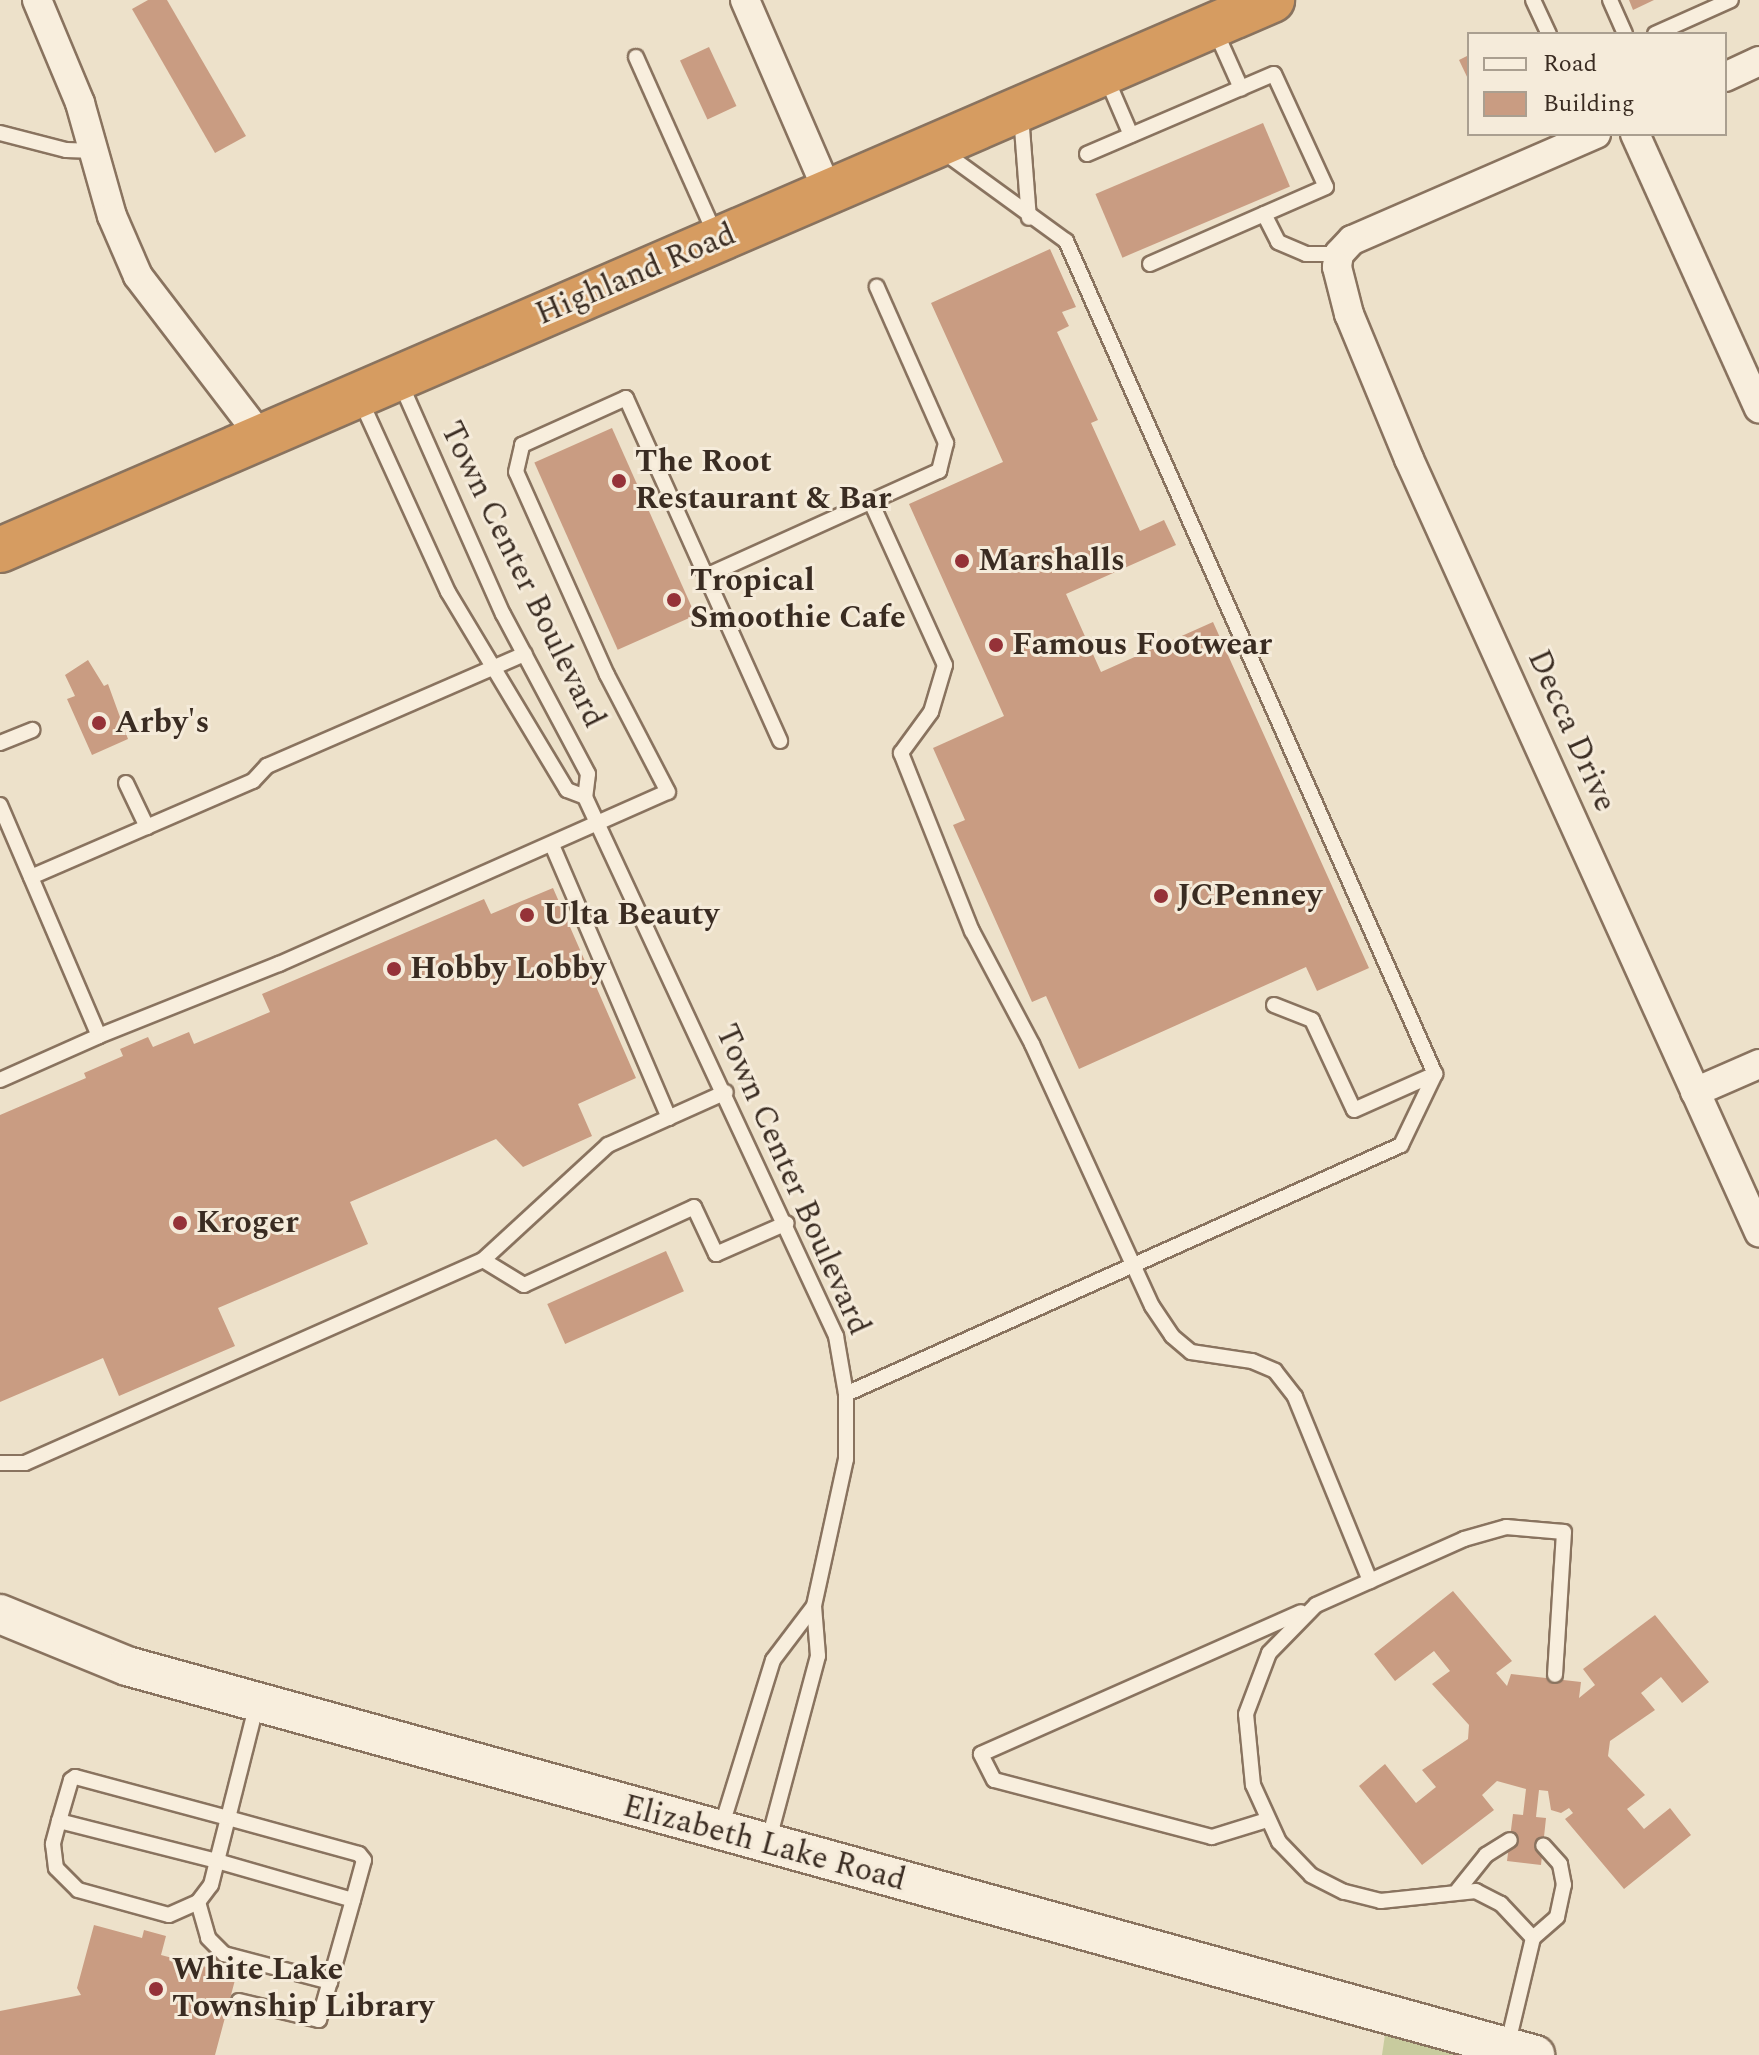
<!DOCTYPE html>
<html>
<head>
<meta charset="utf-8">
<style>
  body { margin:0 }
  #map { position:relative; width:1759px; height:2055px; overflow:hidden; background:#ede1ca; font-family:Spectral,serif }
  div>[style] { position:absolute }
  .green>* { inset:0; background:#c8cb9e }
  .building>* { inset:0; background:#c99c82; transform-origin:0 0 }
  .roads { filter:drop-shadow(2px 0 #89735f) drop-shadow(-2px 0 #89735f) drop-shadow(0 2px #89735f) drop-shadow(0 -2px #89735f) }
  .lane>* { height:14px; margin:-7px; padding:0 7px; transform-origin:7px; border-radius:7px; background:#f8eedd }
  .street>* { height:28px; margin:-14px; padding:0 14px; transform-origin:14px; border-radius:14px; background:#f8eedd }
  .secondary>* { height:38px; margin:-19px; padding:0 19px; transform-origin:19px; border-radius:19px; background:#f8eedd }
  .highway>* { height:44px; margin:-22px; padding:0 22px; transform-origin:22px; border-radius:22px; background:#d69c61 }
  .dots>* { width:22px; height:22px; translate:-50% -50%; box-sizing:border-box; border:4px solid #f5ebda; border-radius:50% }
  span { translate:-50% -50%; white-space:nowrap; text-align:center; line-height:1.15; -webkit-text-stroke:6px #f5ebda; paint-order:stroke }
  .street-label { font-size:32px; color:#3a2c22 }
  .poi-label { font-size:32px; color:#3a2c22; font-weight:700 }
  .left { translate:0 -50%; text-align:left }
  .legend { position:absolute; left:1467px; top:32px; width:260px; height:104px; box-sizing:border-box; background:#f5ebda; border:2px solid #aa9f90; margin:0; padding:10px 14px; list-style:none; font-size:24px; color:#3a2c22 }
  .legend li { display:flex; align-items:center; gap:16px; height:40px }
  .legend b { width:40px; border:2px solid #aa9f90 }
</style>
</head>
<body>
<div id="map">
  <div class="green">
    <div style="clip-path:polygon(1386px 2028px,1488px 2055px,1382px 2055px)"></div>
  </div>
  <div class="building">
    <div style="clip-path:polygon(148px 0,167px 0,246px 136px,215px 153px,132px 9px)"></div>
    <div style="clip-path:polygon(1629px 0,1654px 0,1633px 10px)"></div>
    <div style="left:709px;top:47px;width:65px;height:32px;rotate:65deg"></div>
    <div style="clip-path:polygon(1469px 55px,1469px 81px,1459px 60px)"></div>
    <div style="left:1263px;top:123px;width:69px;height:182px;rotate:67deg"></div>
    <div style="clip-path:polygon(1050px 249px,1076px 307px,1062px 312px,1069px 326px,1057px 332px,1098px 420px,1091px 423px,1140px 531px,1164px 520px,1176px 545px,1066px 594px,1101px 672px,1213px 622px,1369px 968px,1317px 991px,1306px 967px,1079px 1069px,1046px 996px,1032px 1002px,953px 825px,965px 820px,933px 748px,1004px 716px,909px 504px,1003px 462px,931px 303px)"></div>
    <div style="left:612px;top:428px;width:205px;height:85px;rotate:66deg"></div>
    <div style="clip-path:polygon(88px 660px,104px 686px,108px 684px,128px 739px,92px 755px,67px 699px,75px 696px,65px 675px)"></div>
    <div style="clip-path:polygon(553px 888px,636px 1078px,578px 1104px,592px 1136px,523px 1167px,496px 1139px,350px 1202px,368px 1244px,218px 1308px,235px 1346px,119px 1396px,103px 1358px,0 1402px,0 1115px,86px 1078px,84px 1073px,123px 1056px,120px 1049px,148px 1037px,153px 1047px,189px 1032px,194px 1044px,270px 1012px,262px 994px,484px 899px,491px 914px)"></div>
    <div style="left:666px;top:1251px;width:44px;height:130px;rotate:66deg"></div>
    <div style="clip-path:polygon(1453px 1591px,1512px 1661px,1496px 1673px,1507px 1686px,1511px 1674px,1581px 1682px,1579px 1698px,1595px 1685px,1583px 1669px,1655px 1615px,1709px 1682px,1682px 1703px,1661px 1677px,1641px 1693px,1655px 1710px,1610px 1741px,1608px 1756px,1645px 1795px,1627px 1809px,1644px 1829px,1670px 1808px,1691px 1835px,1624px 1889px,1565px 1819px,1573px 1813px,1569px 1808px,1561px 1813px,1551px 1810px,1548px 1791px,1539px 1790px,1536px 1817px,1546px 1818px,1541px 1865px,1507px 1861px,1513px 1814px,1523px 1815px,1526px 1789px,1497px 1781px,1482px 1795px,1494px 1810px,1422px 1865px,1359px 1786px,1385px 1764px,1416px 1803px,1436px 1787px,1422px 1770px,1468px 1739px,1469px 1725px,1432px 1684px,1450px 1671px,1434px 1651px,1395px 1681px,1374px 1654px)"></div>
    <div style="clip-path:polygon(94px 1925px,142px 1938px,144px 1930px,166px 1936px,161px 1955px,225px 1972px,227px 1962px,239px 1965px,215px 2055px,0 2055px,0 2011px,81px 1995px,77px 1988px)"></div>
  </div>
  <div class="roads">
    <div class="lane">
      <div style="left:1533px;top:0;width:38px;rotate:65deg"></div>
      <div style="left:1610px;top:0;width:37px;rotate:66deg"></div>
      <div style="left:1215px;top:30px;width:64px;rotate:65.9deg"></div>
      <div style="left:1655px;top:34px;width:83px;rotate:-24.1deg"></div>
      <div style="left:636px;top:57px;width:196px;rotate:65.9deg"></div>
      <div style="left:1106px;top:77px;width:63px;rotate:66.7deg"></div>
      <div style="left:1021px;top:115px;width:103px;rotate:85.6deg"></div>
      <div style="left:0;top:133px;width:68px;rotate:14.4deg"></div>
      <div style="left:66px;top:150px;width:30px;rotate:2deg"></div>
      <div style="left:1087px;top:154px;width:203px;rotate:-23.2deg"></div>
      <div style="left:1274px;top:74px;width:124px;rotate:65.3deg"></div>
      <div style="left:1326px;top:187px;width:192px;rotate:156.4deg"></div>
      <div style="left:1264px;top:214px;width:31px;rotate:63deg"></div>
      <div style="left:1278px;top:242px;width:30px;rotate:23deg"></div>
      <div style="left:1306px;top:254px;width:33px"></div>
      <div style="left:400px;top:382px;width:254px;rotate:66.1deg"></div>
      <div style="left:503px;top:614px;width:181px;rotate:62deg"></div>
      <div style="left:588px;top:774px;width:23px;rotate:97deg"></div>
      <div style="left:585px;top:797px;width:595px;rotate:65.03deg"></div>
      <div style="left:836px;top:1336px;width:59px;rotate:80.2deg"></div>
      <div style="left:846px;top:1394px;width:65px;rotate:90deg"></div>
      <div style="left:846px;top:1459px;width:150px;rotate:102.3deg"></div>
      <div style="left:814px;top:1606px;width:50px;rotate:85.4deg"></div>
      <div style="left:818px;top:1656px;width:194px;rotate:105deg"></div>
      <div style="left:360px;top:399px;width:212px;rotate:65.5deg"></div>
      <div style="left:448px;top:592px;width:231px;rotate:59deg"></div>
      <div style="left:567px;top:790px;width:19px;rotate:21deg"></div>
      <div style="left:871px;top:502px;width:179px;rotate:65.6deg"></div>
      <div style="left:945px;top:665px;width:49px;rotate:106.6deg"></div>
      <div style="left:931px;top:712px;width:51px;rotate:126.2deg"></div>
      <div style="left:901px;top:753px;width:192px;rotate:68.3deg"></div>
      <div style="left:972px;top:931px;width:128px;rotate:62deg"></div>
      <div style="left:1032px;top:1044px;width:288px;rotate:65.4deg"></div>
      <div style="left:1152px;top:1306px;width:36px;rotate:56deg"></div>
      <div style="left:1172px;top:1336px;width:25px;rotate:40deg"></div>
      <div style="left:1191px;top:1352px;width:62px;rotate:8.4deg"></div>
      <div style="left:1252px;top:1361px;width:25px;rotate:23deg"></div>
      <div style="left:1275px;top:1371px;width:33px;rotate:52deg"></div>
      <div style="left:1295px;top:1397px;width:199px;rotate:67.8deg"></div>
      <div style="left:706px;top:576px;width:256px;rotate:-24.3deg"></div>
      <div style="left:939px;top:471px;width:29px;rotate:-76deg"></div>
      <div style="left:946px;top:443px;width:171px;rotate:-113.9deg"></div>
      <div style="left:0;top:743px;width:35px;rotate:-22deg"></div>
      <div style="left:126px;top:783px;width:49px;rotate:64.5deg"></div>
      <div style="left:0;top:805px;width:251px;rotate:66.8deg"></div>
      <div style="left:99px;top:1036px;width:108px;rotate:156deg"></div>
      <div style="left:552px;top:845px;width:297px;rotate:66.8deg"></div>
      <div style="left:31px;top:877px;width:242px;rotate:-23.4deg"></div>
      <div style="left:253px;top:781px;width:21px;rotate:-47deg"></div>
      <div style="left:267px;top:766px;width:281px;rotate:-23.5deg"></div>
      <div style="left:1274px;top:1005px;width:41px;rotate:21.5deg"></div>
      <div style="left:1312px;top:1020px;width:99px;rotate:65deg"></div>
      <div style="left:1354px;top:1110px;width:89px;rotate:-24deg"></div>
      <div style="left:99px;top:1036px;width:194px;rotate:-21.8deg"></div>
      <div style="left:279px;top:964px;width:425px;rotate:-23.9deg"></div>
      <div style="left:668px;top:792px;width:132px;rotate:-117.5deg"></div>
      <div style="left:607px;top:675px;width:222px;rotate:-114.1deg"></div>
      <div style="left:516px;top:472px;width:28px;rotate:-77deg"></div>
      <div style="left:522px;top:445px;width:114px;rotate:-24.3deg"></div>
      <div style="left:626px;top:398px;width:376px;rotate:65.8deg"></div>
      <div style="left:483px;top:1260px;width:48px;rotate:31.4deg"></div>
      <div style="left:524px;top:1285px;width:187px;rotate:-24.6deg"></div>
      <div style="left:694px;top:1207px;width:52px;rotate:64.9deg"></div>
      <div style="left:716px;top:1254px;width:77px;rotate:-23.6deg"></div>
      <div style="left:846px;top:1394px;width:608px;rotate:-24.16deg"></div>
      <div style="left:1401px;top:1145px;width:79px;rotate:-64.4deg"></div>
      <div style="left:1435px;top:1074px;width:911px;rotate:-113.89deg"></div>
      <div style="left:1066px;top:241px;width:153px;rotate:-144deg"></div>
      <div style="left:0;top:1463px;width:25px"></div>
      <div style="left:25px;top:1463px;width:501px;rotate:-23.9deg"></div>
      <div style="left:483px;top:1260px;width:170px;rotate:-42.6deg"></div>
      <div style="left:608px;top:1145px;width:129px;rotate:-24.2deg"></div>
      <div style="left:1267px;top:1820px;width:58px;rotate:162.8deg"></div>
      <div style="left:1212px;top:1837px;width:225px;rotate:-165.3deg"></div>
      <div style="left:994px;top:1780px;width:29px;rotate:-117deg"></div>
      <div style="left:981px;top:1754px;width:350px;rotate:-23.9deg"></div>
      <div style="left:59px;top:1821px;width:163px;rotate:14.2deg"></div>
      <div style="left:217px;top:1861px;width:141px;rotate:16deg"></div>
      <div style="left:353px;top:1900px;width:41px;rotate:-74.6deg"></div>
      <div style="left:364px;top:1860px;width:8px;rotate:-130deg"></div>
      <div style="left:359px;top:1854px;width:136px;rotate:-164.6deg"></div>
      <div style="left:228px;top:1818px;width:158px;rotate:-165deg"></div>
      <div style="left:75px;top:1777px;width:5px;rotate:143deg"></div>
      <div style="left:71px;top:1780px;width:43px;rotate:106.3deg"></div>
      <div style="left:59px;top:1821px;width:24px;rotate:105deg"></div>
      <div style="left:53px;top:1844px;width:24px;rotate:83deg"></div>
      <div style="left:56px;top:1868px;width:31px;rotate:45deg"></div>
      <div style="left:78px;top:1890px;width:94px;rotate:15.4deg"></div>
      <div style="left:169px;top:1915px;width:32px;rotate:-24deg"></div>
      <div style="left:198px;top:1902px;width:21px;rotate:-53deg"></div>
      <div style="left:211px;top:1885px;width:25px;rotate:-76deg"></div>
      <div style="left:217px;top:1861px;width:44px;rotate:-75.7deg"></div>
      <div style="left:228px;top:1818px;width:119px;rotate:-75.8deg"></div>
      <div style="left:721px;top:1828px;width:176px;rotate:-72.8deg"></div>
      <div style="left:773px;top:1660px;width:68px;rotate:-52.8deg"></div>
      <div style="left:1458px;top:1890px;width:45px;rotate:-51.3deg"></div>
      <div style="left:1486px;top:1855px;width:28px;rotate:-32deg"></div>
      <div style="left:198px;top:1902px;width:37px;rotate:74deg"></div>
      <div style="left:208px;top:1938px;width:23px;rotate:45deg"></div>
      <div style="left:224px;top:1954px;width:110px;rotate:14.8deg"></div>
      <div style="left:1533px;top:1938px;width:32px;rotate:-41deg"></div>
      <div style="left:1557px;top:1917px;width:33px;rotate:-78deg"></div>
      <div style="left:1564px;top:1885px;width:21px;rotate:-101deg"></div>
      <div style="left:1560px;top:1864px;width:25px;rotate:-132deg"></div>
      <div style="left:239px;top:2001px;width:82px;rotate:13.4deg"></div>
      <div style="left:319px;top:2020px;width:125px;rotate:-74.2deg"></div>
      <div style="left:1507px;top:2047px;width:112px;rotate:-76.6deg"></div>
      <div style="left:1533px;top:1938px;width:47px;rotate:-133.3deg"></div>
      <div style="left:1501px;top:1904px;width:28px;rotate:-153deg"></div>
      <div style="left:1476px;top:1891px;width:96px;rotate:174deg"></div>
      <div style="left:1381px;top:1901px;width:38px;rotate:-166deg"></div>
      <div style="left:1344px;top:1892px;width:37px;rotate:-153deg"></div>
      <div style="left:1311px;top:1875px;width:46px;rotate:-134.1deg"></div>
      <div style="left:1279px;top:1842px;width:63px;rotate:-114.5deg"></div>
      <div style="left:1253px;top:1785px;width:71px;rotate:-95.6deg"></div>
      <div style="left:1246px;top:1714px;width:65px;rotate:-69.3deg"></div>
      <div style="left:1269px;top:1653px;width:67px;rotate:-45.6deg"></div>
      <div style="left:1316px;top:1605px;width:162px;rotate:-24deg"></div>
      <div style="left:1464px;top:1539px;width:44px;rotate:-15.9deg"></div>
      <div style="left:1506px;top:1527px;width:58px;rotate:4.9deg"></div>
      <div style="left:1564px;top:1532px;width:143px;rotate:93.6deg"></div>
    </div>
    <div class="street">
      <div style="left:37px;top:0;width:112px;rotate:67.3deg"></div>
      <div style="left:80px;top:103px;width:117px;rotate:74.2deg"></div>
      <div style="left:112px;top:216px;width:65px;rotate:66.6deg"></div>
      <div style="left:138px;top:276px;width:203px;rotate:52.6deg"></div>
      <div style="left:745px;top:0;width:209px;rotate:66.6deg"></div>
      <div style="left:1725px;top:77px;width:38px;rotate:-25deg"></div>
      <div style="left:1596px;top:134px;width:266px;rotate:156.5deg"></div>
      <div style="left:1352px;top:240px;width:19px;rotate:133deg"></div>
      <div style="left:1339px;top:254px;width:13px;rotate:99deg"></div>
      <div style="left:1337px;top:267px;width:49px;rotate:75.7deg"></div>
      <div style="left:1349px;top:314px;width:157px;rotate:67.5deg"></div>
      <div style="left:1409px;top:459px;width:849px;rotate:65.64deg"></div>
      <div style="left:1635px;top:134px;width:301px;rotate:65.7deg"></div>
      <div style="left:1695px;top:1092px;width:70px;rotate:-23.6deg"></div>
    </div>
    <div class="secondary">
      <div style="left:0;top:1614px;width:137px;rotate:22.3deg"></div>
      <div style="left:127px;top:1666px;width:1461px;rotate:15.44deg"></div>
    </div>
    <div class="highway">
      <div style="left:0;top:550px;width:1386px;rotate:-23.38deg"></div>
    </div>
  </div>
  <div class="dots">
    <div style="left:619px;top:481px;background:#953238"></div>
    <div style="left:962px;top:561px;background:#953238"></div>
    <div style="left:674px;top:600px;background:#953238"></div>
    <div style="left:996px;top:645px;background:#953238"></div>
    <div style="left:99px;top:723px;background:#953238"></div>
    <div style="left:1161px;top:896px;background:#953238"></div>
    <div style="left:527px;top:915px;background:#953238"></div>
    <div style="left:394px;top:969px;background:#953238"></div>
    <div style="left:180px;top:1223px;background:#953238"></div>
    <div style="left:156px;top:1989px;background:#953238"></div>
  </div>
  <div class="street-label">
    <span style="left:636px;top:275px;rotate:-23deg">Highland Road</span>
    <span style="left:522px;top:575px;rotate:64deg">Town Center Boulevard</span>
    <span style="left:1571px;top:731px;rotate:66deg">Decca Drive</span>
    <span style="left:792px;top:1180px;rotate:66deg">Town Center Boulevard</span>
    <span style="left:764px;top:1844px;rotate:15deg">Elizabeth Lake Road</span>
  </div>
  <div class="poi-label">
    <span class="left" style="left:635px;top:481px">The Root<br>Restaurant &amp; Bar</span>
    <span class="left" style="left:978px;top:561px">Marshalls</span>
    <span class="left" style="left:690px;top:600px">Tropical<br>Smoothie Cafe</span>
    <span class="left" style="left:1012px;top:645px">Famous Footwear</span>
    <span class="left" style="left:115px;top:723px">Arby's</span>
    <span class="left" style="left:1177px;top:896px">JCPenney</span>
    <span class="left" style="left:543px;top:915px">Ulta Beauty</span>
    <span class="left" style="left:410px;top:969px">Hobby Lobby</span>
    <span class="left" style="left:196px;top:1223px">Kroger</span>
    <span class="left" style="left:172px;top:1989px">White Lake<br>Township Library</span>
  </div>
  <ul class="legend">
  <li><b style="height:10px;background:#f8eedd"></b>Road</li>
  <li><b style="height:22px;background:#c99c82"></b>Building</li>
  </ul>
</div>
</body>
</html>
